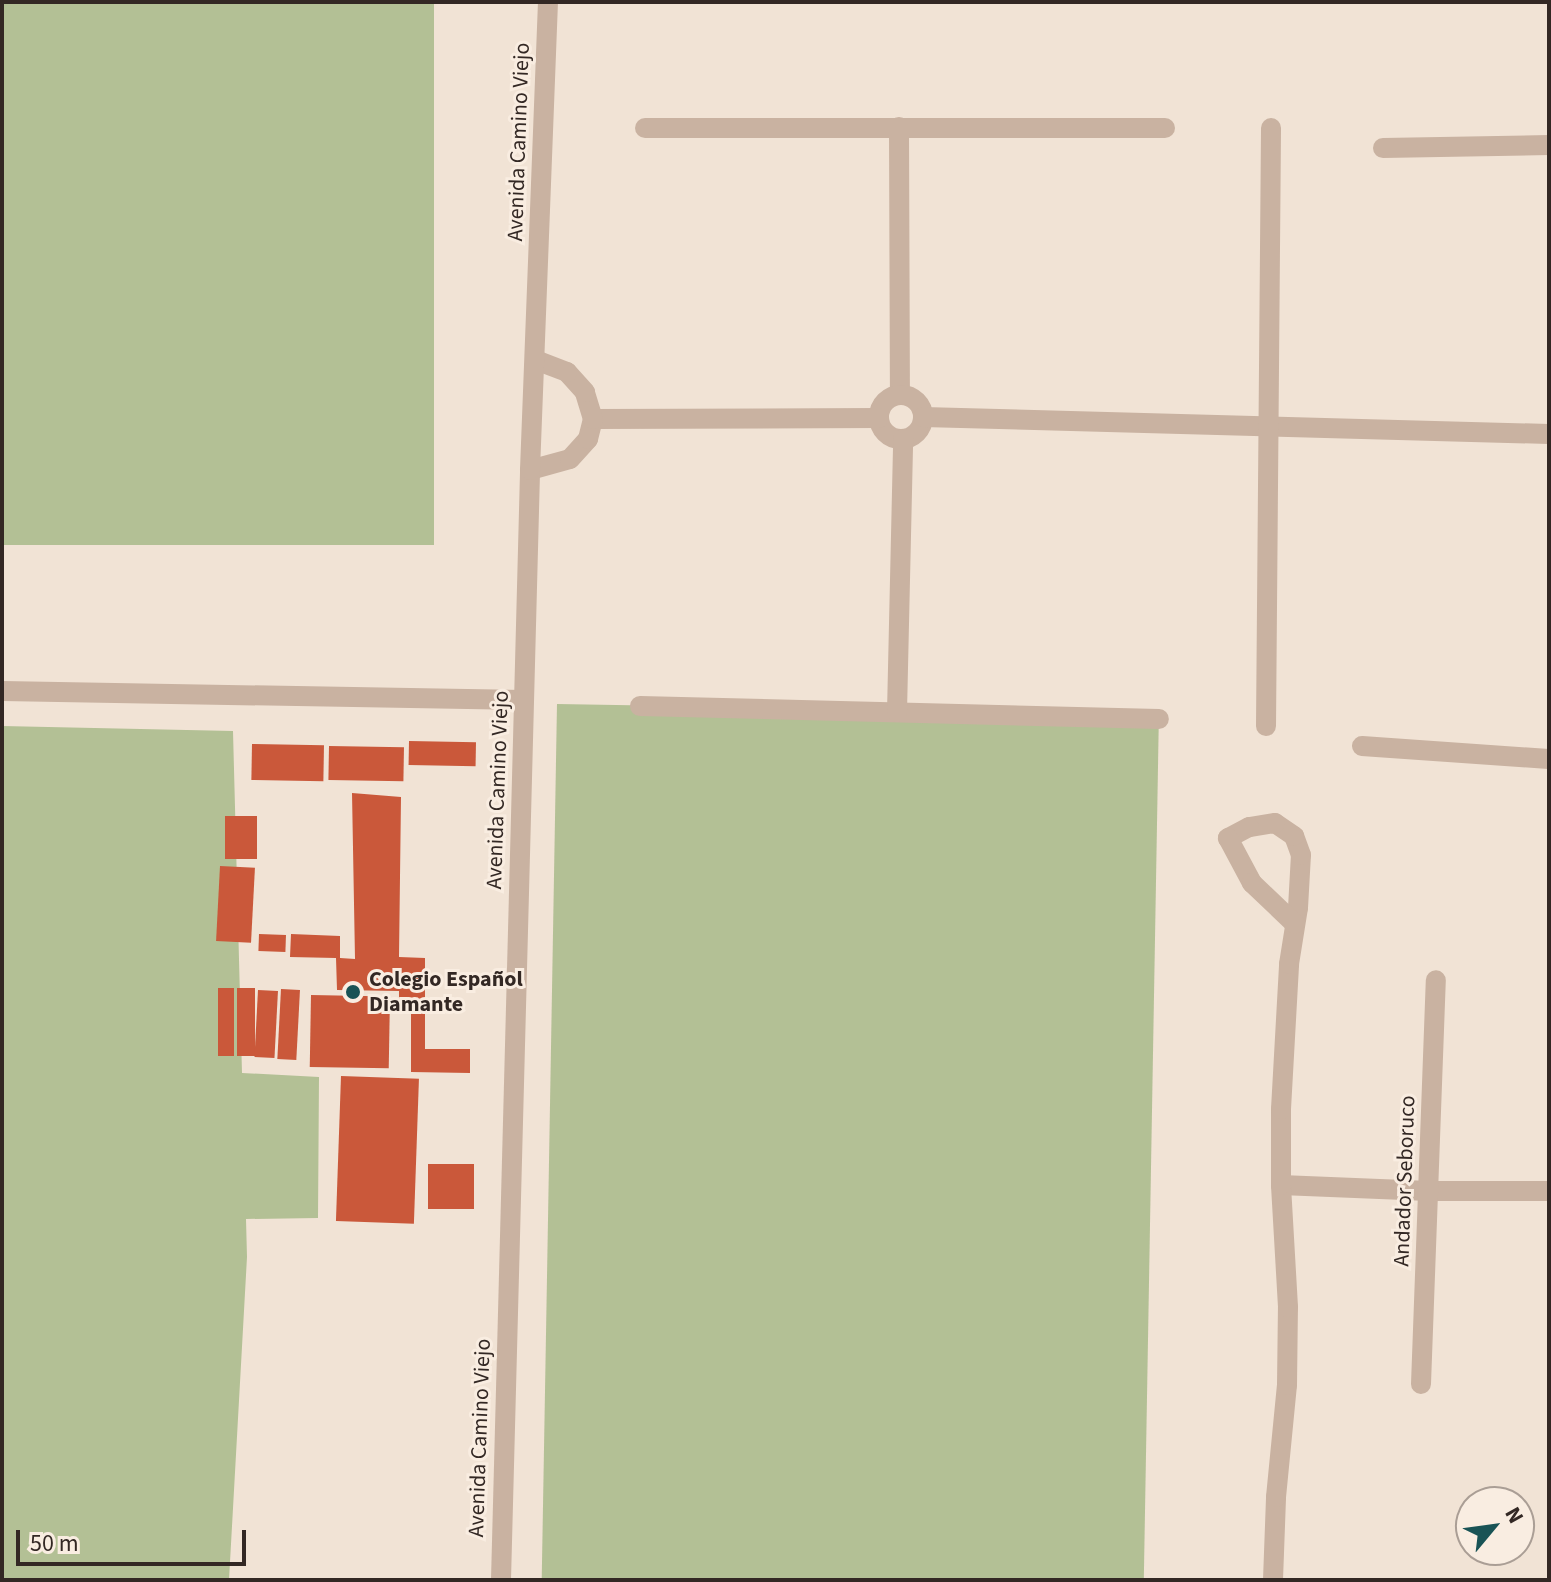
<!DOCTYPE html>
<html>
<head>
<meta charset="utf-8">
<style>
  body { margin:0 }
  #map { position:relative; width:1551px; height:1582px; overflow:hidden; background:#f1e3d5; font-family:"Source Sans 3",sans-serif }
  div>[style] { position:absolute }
  .green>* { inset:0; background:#b3c095; transform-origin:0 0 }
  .building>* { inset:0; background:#ca583a; transform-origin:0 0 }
  .minor>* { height:20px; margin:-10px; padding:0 10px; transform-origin:10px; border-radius:10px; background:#c9b2a1 }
  .minor>.ring { margin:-10px; padding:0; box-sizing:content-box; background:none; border:20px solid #c9b2a1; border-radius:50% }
  .dots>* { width:22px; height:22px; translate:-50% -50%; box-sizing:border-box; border:4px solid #f9ede1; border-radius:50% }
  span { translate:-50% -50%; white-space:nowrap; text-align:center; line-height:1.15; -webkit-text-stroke:6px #f9ede1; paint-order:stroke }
  .street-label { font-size:22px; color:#332824 }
  .poi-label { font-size:22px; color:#332824; font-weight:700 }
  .left { translate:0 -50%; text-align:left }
  .frame { position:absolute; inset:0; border:4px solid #332824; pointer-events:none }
  .north { position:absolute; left:1455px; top:1486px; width:80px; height:80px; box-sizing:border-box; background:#f9ede1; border:2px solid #aa9e95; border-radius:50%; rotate:61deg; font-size:22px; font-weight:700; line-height:32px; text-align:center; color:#332824 }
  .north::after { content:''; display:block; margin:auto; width:28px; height:36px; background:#195355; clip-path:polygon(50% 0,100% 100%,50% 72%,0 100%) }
  .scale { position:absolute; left:16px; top:1530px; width:230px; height:36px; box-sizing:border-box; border:4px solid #332824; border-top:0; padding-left:10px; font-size:24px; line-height:28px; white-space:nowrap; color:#332824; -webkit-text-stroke:6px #f9ede1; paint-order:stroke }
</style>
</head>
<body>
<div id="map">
  <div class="green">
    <div style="left:2px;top:2px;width:432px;height:543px"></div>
    <div style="left:557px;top:704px;width:602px;height:876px;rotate:1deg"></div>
    <div style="clip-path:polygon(2px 726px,233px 731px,242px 1073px,319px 1077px,318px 1218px,246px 1219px,247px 1257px,229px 1580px,2px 1580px)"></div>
  </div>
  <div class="building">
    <div style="left:409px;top:741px;width:67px;height:24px;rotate:1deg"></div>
    <div style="left:252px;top:744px;width:72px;height:36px;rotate:1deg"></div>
    <div style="left:329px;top:746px;width:75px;height:34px;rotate:1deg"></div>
    <div style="clip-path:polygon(352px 793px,401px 797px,399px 957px,425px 958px,425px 1049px,470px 1049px,470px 1073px,411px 1072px,411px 1010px,399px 1010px,399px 991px,337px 990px,336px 958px,290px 957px,291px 934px,340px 936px,340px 958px,355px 959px)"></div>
    <div style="left:225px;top:816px;width:32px;height:43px"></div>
    <div style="left:220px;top:866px;width:35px;height:75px;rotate:3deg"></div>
    <div style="left:259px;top:934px;width:27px;height:17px;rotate:2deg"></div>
    <div style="left:218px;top:988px;width:16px;height:68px"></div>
    <div style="left:237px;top:988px;width:18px;height:68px"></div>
    <div style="left:281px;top:989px;width:19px;height:70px;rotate:3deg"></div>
    <div style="left:258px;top:990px;width:20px;height:67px;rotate:3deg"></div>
    <div style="left:311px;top:995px;width:79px;height:72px;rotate:1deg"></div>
    <div style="left:341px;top:1076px;width:78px;height:145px;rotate:2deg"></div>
    <div style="left:428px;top:1164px;width:46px;height:45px"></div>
  </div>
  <div class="minor">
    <div style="left:899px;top:127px;width:267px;rotate:89.8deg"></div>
    <div style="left:645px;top:128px;width:520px"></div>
    <div style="left:1383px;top:148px;width:166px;rotate:-1deg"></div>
    <div class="ring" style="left:879px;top:395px;width:24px;height:24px"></div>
    <div style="left:923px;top:417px;width:626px;rotate:1.56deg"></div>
    <div style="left:593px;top:419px;width:286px;rotate:-0.2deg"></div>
    <div style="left:530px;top:470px;width:41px;rotate:-15.4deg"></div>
    <div style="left:570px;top:459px;width:27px;rotate:-48deg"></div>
    <div style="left:588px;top:439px;width:21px;rotate:-76deg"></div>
    <div style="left:593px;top:419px;width:28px;rotate:-107deg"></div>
    <div style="left:585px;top:392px;width:27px;rotate:-132deg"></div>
    <div style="left:567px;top:372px;width:34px;rotate:-159deg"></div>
    <div style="left:2px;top:691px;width:522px;rotate:0.99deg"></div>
    <div style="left:640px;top:706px;width:519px;rotate:1.43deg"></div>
    <div style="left:897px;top:712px;width:273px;rotate:-88.7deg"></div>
    <div style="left:1266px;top:726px;width:598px;rotate:-89.52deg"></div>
    <div style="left:1362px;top:746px;width:187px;rotate:4deg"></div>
    <div style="left:1281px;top:1185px;width:148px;rotate:2.3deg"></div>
    <div style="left:1429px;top:1191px;width:120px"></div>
    <div style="left:1421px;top:1384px;width:404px;rotate:-87.9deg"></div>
    <div style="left:501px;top:1580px;width:1110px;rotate:-88.5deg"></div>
    <div style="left:530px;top:470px;width:468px;rotate:-87.8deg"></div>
    <div style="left:1273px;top:1580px;width:83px;rotate:-87.9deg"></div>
    <div style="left:1276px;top:1497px;width:113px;rotate:-84.4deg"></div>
    <div style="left:1287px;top:1385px;width:78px;rotate:-89.3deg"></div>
    <div style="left:1288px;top:1307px;width:122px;rotate:-93.3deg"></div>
    <div style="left:1281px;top:1185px;width:76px;rotate:-90deg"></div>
    <div style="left:1281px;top:1109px;width:145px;rotate:-86.8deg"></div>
    <div style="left:1289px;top:964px;width:57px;rotate:-80.9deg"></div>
    <div style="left:1298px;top:908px;width:53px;rotate:-86.8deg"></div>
    <div style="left:1301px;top:855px;width:20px;rotate:-110deg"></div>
    <div style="left:1294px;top:836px;width:23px;rotate:-146deg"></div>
    <div style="left:1275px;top:823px;width:26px;rotate:171deg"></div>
    <div style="left:1249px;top:827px;width:24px;rotate:152deg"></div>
    <div style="left:1228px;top:838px;width:51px;rotate:61.9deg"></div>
    <div style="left:1252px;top:883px;width:59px;rotate:43.6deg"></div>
  </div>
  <div class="dots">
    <div style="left:353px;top:992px;background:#195355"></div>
  </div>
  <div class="street-label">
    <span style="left:519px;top:142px;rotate:-88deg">Avenida Camino Viejo</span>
    <span style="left:498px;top:790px;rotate:-88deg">Avenida Camino Viejo</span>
    <span style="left:1405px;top:1181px;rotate:-88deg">Andador Seboruco</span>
    <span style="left:480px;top:1438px;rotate:-88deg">Avenida Camino Viejo</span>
  </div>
  <div class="poi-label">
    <span class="left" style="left:369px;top:992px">Colegio Español<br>Diamante</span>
  </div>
  <div class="frame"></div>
  <div class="north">N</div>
  <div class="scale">50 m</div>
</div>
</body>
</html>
